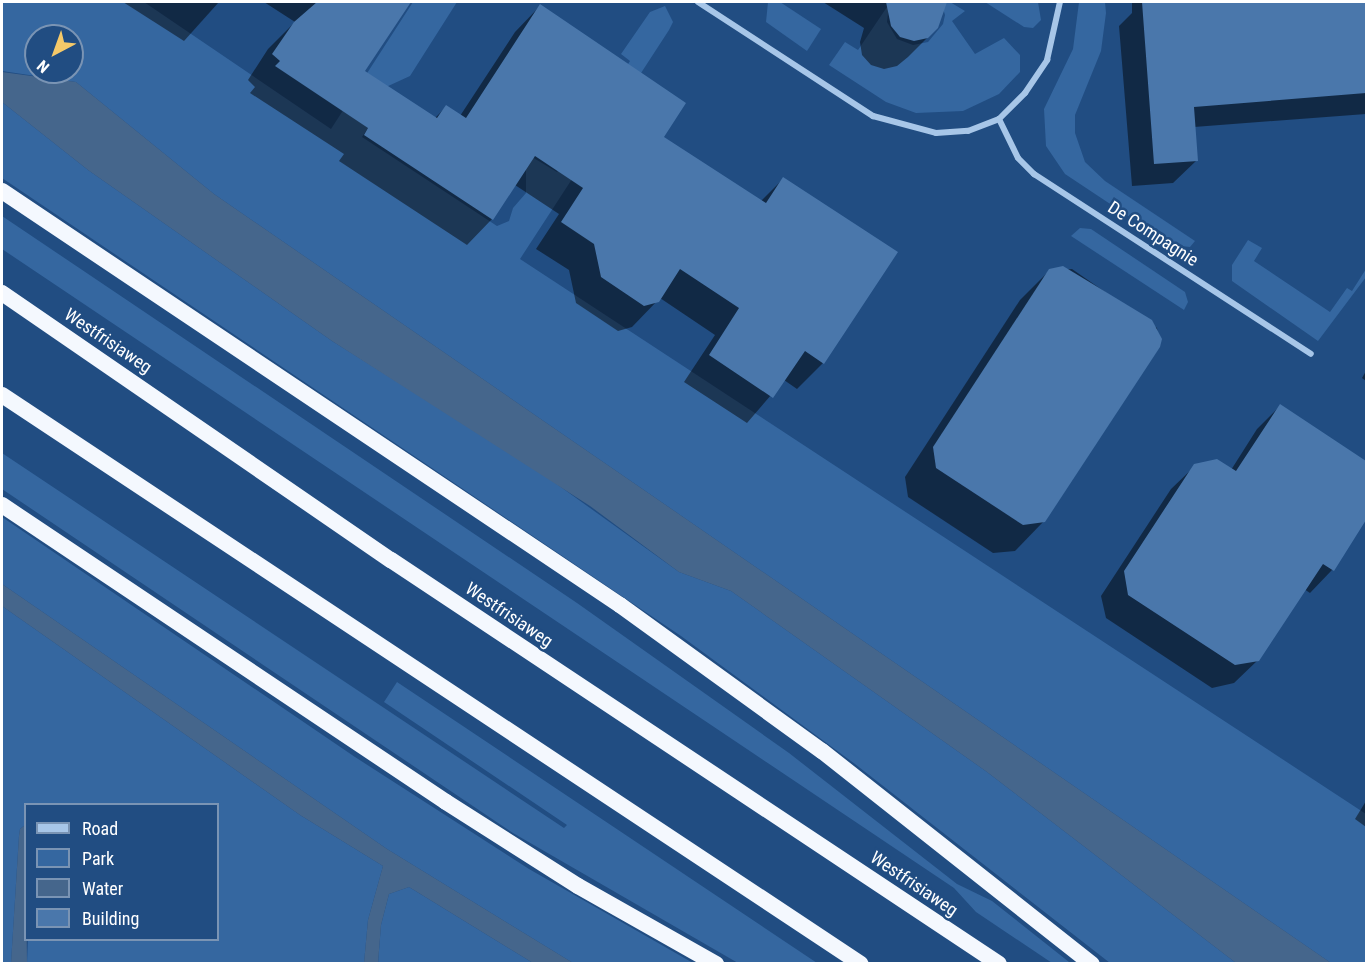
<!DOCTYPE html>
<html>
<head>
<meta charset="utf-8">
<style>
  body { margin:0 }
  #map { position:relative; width:1368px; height:965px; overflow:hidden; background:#214d82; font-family:"Roboto Condensed",sans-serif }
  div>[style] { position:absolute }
  .green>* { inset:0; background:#3567a0 }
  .water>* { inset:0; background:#45668c }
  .shadow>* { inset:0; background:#0007 }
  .building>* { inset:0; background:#4a77ab }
  .minor>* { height:6px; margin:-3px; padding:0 3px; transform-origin:3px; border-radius:3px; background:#a7c6e8 }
  .trunk>* { height:16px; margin:-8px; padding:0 8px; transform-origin:8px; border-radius:8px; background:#f4f8fe }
  span { translate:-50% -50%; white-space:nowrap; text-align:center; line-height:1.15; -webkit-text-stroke:5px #214d82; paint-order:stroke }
  .street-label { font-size:18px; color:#fff }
  .frame { position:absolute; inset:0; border:3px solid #fff; pointer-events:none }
  .legend { position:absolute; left:24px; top:803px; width:195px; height:138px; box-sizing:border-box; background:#214d82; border:2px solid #7a94b4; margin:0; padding:8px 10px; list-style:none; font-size:18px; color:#fff }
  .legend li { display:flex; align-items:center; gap:12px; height:30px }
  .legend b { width:30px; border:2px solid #7a94b4 }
  .north { position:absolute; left:24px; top:24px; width:60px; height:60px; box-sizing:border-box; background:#214d82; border:2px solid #7a94b4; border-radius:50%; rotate:221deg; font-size:16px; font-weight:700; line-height:24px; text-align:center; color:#fff }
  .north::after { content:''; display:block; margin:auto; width:21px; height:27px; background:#f5c969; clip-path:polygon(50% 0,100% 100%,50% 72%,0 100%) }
</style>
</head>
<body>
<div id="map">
  <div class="green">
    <div style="clip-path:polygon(evenodd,2px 2px,144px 2px,331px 129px,413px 2px,457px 2px,410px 76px,386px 87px,382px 107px,362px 137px,497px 226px,509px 221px,513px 208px,526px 193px,526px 165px,532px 157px,557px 172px,630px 61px,621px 54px,650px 12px,665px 6px,673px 22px,669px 30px,520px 259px,1366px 814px,1366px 963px,1331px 963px,214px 194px,76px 82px,2px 71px,2px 2px,36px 36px,72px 36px,72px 72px,36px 72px,36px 36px)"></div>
    <div style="clip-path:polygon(768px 2px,780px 2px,821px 29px,807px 51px,766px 22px)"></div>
    <div style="clip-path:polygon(941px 2px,950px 2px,965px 11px,952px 21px,975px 54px,1004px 38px,1020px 55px,1020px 72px,999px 94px,963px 111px,916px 113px,886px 102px,829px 65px,845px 42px,858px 50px,889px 4px,887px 22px,897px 39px,913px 45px,928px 42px,943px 24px,945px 15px)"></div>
    <div style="clip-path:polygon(985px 2px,1038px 2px,1041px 20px,1033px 28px,1024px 27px)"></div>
    <div style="clip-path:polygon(1079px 2px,1105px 2px,1106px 13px,1101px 51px,1075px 115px,1075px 133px,1085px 162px,1105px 181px,1195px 241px,1190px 247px,1172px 245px,1065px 174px,1046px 146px,1044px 109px,1073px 49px)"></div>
    <div style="clip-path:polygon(2px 102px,88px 170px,332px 341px,533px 467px,679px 572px,731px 591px,987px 772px,1236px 963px,1110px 963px,855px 764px,681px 636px,2px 178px)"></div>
    <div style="clip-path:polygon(2px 216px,577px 603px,789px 753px,957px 884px,992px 901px,1069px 962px,1052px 963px,976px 912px,954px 888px,2px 249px)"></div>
    <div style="clip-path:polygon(1080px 228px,1091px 229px,1185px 292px,1188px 302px,1184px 310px,1071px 236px)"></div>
    <div style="clip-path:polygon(1248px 240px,1262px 248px,1254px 261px,1330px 312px,1347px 288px,1352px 291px,1366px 269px,1366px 277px,1318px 341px,1232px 281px,1232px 265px)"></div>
    <div style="clip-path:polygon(2px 453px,564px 828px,567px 825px,384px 702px,397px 682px,817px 963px,738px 963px,513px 833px,2px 489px)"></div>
    <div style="clip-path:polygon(2px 517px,355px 757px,529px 869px,693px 963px,573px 963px,387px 849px,2px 584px)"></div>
    <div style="clip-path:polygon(2px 606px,300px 815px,383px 866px,368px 920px,364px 963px,27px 963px,28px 940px,218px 940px,218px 804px,26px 804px,25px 825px,20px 829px,19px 836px,11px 963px,2px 963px)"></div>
    <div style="clip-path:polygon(409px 887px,533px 963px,378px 964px,381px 925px,389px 894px)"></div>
  </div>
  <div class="water">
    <div style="clip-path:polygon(2px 72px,76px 82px,214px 194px,1331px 963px,1236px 963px,987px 772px,731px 591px,679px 572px,590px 506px,332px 341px,88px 170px,2px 102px)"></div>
    <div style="clip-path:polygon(2px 584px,387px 849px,573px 963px,533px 963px,409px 887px,389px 894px,381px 925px,378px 963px,364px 963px,368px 920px,383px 866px,300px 815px,2px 606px)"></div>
    <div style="clip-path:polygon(25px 825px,27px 963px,11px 963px,19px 836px,20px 829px)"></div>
  </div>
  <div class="shadow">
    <div style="clip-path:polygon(123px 2px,219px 2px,184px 41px)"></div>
    <div style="clip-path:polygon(264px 2px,410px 2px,363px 71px,435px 118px,446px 107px,460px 116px,515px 32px,540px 6px,662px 137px,760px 202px,783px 179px,823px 363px,797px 389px,784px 380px,747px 423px,684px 382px,715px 335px,660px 298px,632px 327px,618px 331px,576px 303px,569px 270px,536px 249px,559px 214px,515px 185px,492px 219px,467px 245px,339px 161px,344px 154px,250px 93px,255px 87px,248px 80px,268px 49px,295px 22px)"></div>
    <div style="clip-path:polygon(823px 2px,938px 2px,941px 15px,937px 28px,908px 57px,897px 66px,884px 69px,871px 65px,862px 55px,860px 42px,864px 28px)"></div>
    <div style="clip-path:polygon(1132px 2px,1366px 2px,1366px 114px,1194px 127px,1196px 161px,1173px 183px,1132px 186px,1119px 26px,1132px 13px)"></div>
    <div style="clip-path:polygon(1072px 269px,1157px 328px,1159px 346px,1044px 521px,1015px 551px,993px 553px,908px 497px,905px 477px,1020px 300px,1049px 271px)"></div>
    <div style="clip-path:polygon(1366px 371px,1366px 381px,1362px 378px)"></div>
    <div style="clip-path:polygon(1280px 406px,1366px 463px,1366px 518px,1332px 570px,1310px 593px,1304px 589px,1258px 660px,1234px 683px,1212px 688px,1106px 618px,1101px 596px,1171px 489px,1195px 466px,1231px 470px,1257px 429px)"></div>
    <div style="clip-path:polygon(1366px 801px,1366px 827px,1355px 819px)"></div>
  </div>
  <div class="building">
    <div style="clip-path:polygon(317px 2px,411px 2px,365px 71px,437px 118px,446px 105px,466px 118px,540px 4px,686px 103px,664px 137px,766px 203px,783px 177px,898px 252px,824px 364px,805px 351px,773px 398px,709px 355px,739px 308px,680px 269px,659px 302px,644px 306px,601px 277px,594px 244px,561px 222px,583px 188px,535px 156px,493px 220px,364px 135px,368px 128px,275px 66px,280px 61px,272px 54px,294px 22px)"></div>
    <div style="clip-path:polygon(886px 2px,947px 2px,938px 28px,928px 38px,914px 41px,900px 37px,891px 26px)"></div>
    <div style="clip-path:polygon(1142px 2px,1366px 2px,1366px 93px,1194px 107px,1198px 161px,1154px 164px)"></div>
    <div style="clip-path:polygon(1063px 266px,1152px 320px,1162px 339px,1160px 347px,1045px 522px,1023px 525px,936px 468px,933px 447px,1049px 269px)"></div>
    <div style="clip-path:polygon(1280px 404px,1366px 461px,1366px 520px,1334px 571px,1323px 564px,1259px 661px,1235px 665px,1128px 595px,1124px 571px,1194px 464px,1217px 459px,1236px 471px)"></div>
  </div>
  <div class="minor">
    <div style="left:698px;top:2px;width:209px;rotate:33.1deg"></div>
    <div style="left:873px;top:116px;width:65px;rotate:15.1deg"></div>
    <div style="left:936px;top:133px;width:32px;rotate:-4deg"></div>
    <div style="left:968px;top:131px;width:33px;rotate:-21deg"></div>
    <div style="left:999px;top:119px;width:37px;rotate:-45deg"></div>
    <div style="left:1025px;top:93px;width:40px;rotate:-56deg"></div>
    <div style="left:1047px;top:60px;width:59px;rotate:-77.4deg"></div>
    <div style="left:999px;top:119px;width:43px;rotate:64deg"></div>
    <div style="left:1018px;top:158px;width:23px;rotate:45deg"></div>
    <div style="left:1034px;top:174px;width:330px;rotate:33deg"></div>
  </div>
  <div class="trunk">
    <div style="left:2px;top:191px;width:744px;rotate:33.82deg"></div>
    <div style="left:620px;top:605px;width:249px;rotate:35.9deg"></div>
    <div style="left:822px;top:751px;width:344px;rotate:38.3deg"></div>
    <div style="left:2px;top:293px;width:472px;rotate:34.5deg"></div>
    <div style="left:391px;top:560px;width:730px;rotate:33.6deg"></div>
    <div style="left:2px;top:395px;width:1030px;rotate:33.52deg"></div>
    <div style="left:2px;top:505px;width:534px;rotate:33.78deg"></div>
    <div style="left:446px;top:802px;width:156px;rotate:32.5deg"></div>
    <div style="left:578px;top:886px;width:159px;rotate:29.5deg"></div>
  </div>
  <div class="street-label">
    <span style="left:1153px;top:234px;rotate:33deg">De Compagnie</span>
    <span style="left:108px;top:341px;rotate:34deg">Westfrisiaweg</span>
    <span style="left:509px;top:615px;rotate:34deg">Westfrisiaweg</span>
    <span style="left:914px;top:884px;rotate:34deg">Westfrisiaweg</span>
  </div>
  <div class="frame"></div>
  <ul class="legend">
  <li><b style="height:8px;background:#a7c6e8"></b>Road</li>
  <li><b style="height:16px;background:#3567a0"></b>Park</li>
  <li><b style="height:16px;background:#45668c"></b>Water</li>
  <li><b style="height:16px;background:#4a77ab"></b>Building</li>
  </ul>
  <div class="north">N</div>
</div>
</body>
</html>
